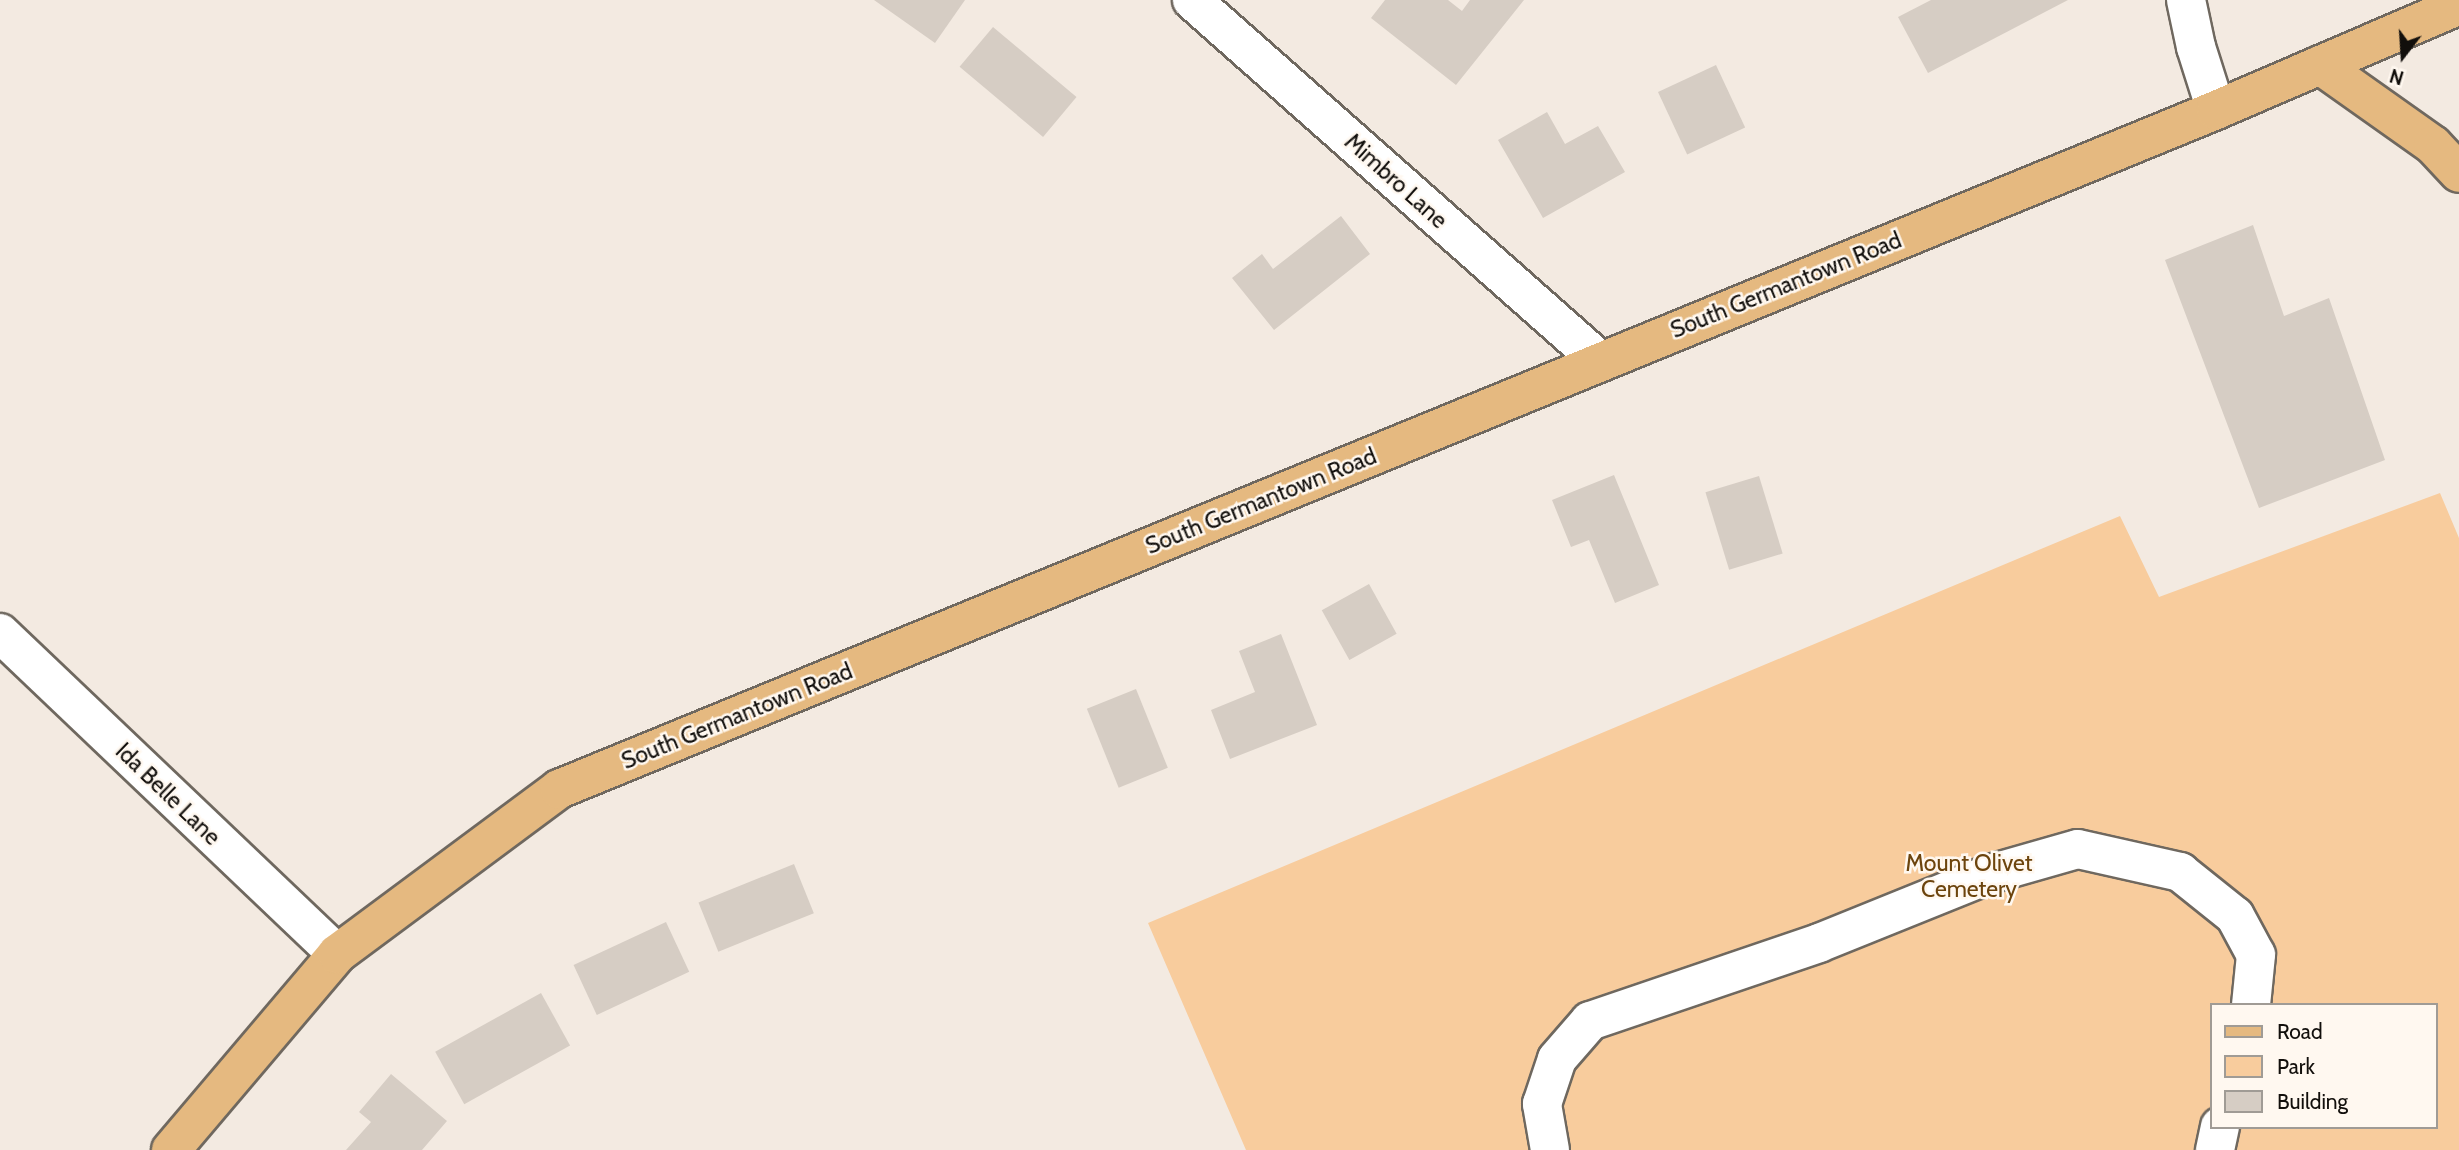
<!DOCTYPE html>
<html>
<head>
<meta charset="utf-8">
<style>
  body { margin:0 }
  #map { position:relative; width:2459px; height:1150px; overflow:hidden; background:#f3eae1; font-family:Cabin,sans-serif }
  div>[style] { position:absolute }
  .green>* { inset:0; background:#f8cc9d }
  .building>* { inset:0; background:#d6cdc4; transform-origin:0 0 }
  .roads { filter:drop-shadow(2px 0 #6f685f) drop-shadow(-2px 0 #6f685f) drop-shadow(0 2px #6f685f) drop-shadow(0 -2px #6f685f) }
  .minor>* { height:38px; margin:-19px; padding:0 19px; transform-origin:19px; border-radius:19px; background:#fff }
  .major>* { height:38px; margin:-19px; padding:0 19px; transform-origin:19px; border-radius:19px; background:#e5b980 }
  span { translate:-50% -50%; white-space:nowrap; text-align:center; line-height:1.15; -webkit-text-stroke:5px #fff8f0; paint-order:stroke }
  .street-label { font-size:23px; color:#120f0c }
  .park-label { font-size:23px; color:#6c440d }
  .legend { position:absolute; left:2210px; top:1003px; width:228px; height:126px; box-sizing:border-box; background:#fff8f0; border:2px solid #a09b95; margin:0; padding:9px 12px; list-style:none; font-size:21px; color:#120f0c }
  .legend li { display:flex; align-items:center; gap:14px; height:35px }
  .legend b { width:35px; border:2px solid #a09b95 }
  .north { position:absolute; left:2368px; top:21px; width:70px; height:70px; -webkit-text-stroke:5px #fff8f0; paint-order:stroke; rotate:197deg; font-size:19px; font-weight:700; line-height:28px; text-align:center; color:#120f0c }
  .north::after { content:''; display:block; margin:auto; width:24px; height:32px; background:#120f0c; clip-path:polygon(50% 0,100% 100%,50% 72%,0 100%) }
</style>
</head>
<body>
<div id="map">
  <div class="green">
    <div style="clip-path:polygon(evenodd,2440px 493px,2459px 538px,2459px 1150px,1246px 1150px,1148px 923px,2120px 516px,2159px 597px,2440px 493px,2212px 1005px,2436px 1005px,2436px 1127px,2212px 1127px,2212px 1005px)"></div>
  </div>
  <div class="building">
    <div style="clip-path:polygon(874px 0,965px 0,935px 43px)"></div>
    <div style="clip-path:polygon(1385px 0,1448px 0,1462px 11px,1470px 0,1524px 0,1456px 85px,1371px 18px)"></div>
    <div style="clip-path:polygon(1931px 0,2068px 0,1928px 73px,1898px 17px)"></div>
    <div style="left:993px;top:27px;width:109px;height:52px;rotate:40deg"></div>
    <div style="left:1716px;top:65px;width:69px;height:64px;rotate:65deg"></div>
    <div style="clip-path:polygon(1547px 112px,1565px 144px,1598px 126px,1625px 172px,1543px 218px,1498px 140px)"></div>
    <div style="clip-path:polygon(1341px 216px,1370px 254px,1274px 330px,1232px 278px,1262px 254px,1273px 269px)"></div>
    <div style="clip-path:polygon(2253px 225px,2284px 316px,2329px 298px,2385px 460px,2259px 508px,2165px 260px)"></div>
    <div style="clip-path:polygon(1614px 475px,1659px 585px,1615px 603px,1589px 540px,1571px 547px,1552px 500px)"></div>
    <div style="left:1759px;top:476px;width:81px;height:56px;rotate:73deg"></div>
    <div style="left:1369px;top:584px;width:57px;height:54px;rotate:61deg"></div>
    <div style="clip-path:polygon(1281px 634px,1317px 725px,1230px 759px,1211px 710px,1255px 692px,1239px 651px)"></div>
    <div style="left:1136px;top:689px;width:85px;height:53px;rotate:68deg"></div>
    <div style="left:794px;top:864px;width:53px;height:103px;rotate:68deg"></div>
    <div style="left:666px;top:922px;width:55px;height:102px;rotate:65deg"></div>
    <div style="left:541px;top:993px;width:60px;height:121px;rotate:61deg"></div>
    <div style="clip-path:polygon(391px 1074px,447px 1121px,422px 1150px,346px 1150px,371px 1122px,359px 1112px)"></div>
  </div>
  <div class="roads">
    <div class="minor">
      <div style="left:1192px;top:0;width:545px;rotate:41.5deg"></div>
      <div style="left:2186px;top:0;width:48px;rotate:78deg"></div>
      <div style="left:2196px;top:47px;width:66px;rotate:72.4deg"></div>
      <div style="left:0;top:633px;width:465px;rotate:43.6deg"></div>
      <div style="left:1550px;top:1150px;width:47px;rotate:-99.9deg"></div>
      <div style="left:1542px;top:1104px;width:47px;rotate:-71.6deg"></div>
      <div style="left:1557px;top:1059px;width:50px;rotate:-49deg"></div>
      <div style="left:1590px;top:1021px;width:242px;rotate:-18.8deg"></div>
      <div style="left:1819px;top:943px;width:184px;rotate:-22deg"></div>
      <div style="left:1990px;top:874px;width:91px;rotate:-15.9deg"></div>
      <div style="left:2078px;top:849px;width:105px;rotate:12.7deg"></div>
      <div style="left:2180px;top:872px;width:70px;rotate:38.7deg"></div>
      <div style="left:2235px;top:916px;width:44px;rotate:61.7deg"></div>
      <div style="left:2256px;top:955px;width:50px;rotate:95.7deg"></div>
      <div style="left:2215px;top:1150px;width:24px;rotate:-78deg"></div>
    </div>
    <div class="major">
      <div style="left:2320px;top:65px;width:138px;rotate:35.3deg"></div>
      <div style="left:2433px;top:145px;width:38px;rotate:47deg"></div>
      <div style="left:171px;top:1150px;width:257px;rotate:-49.7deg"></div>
      <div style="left:337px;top:954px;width:277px;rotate:-36.6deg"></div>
      <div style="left:559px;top:789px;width:1791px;rotate:-22.28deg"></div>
      <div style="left:2216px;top:110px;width:260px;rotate:-23.3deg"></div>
    </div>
  </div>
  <div class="street-label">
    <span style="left:1396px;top:181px;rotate:42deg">Mimbro Lane</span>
    <span style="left:1786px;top:285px;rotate:-22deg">South Germantown Road</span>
    <span style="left:1261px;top:501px;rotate:-22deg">South Germantown Road</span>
    <span style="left:737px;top:716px;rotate:-22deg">South Germantown Road</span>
    <span style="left:168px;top:794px;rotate:44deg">Ida Belle Lane</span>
  </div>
  <div class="park-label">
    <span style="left:1969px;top:876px">Mount Olivet<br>Cemetery</span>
  </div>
  <ul class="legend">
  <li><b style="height:9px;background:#e5b980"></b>Road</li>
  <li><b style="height:19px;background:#f8cc9d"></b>Park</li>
  <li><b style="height:19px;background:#d6cdc4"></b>Building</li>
  </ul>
  <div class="north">N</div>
</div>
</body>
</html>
